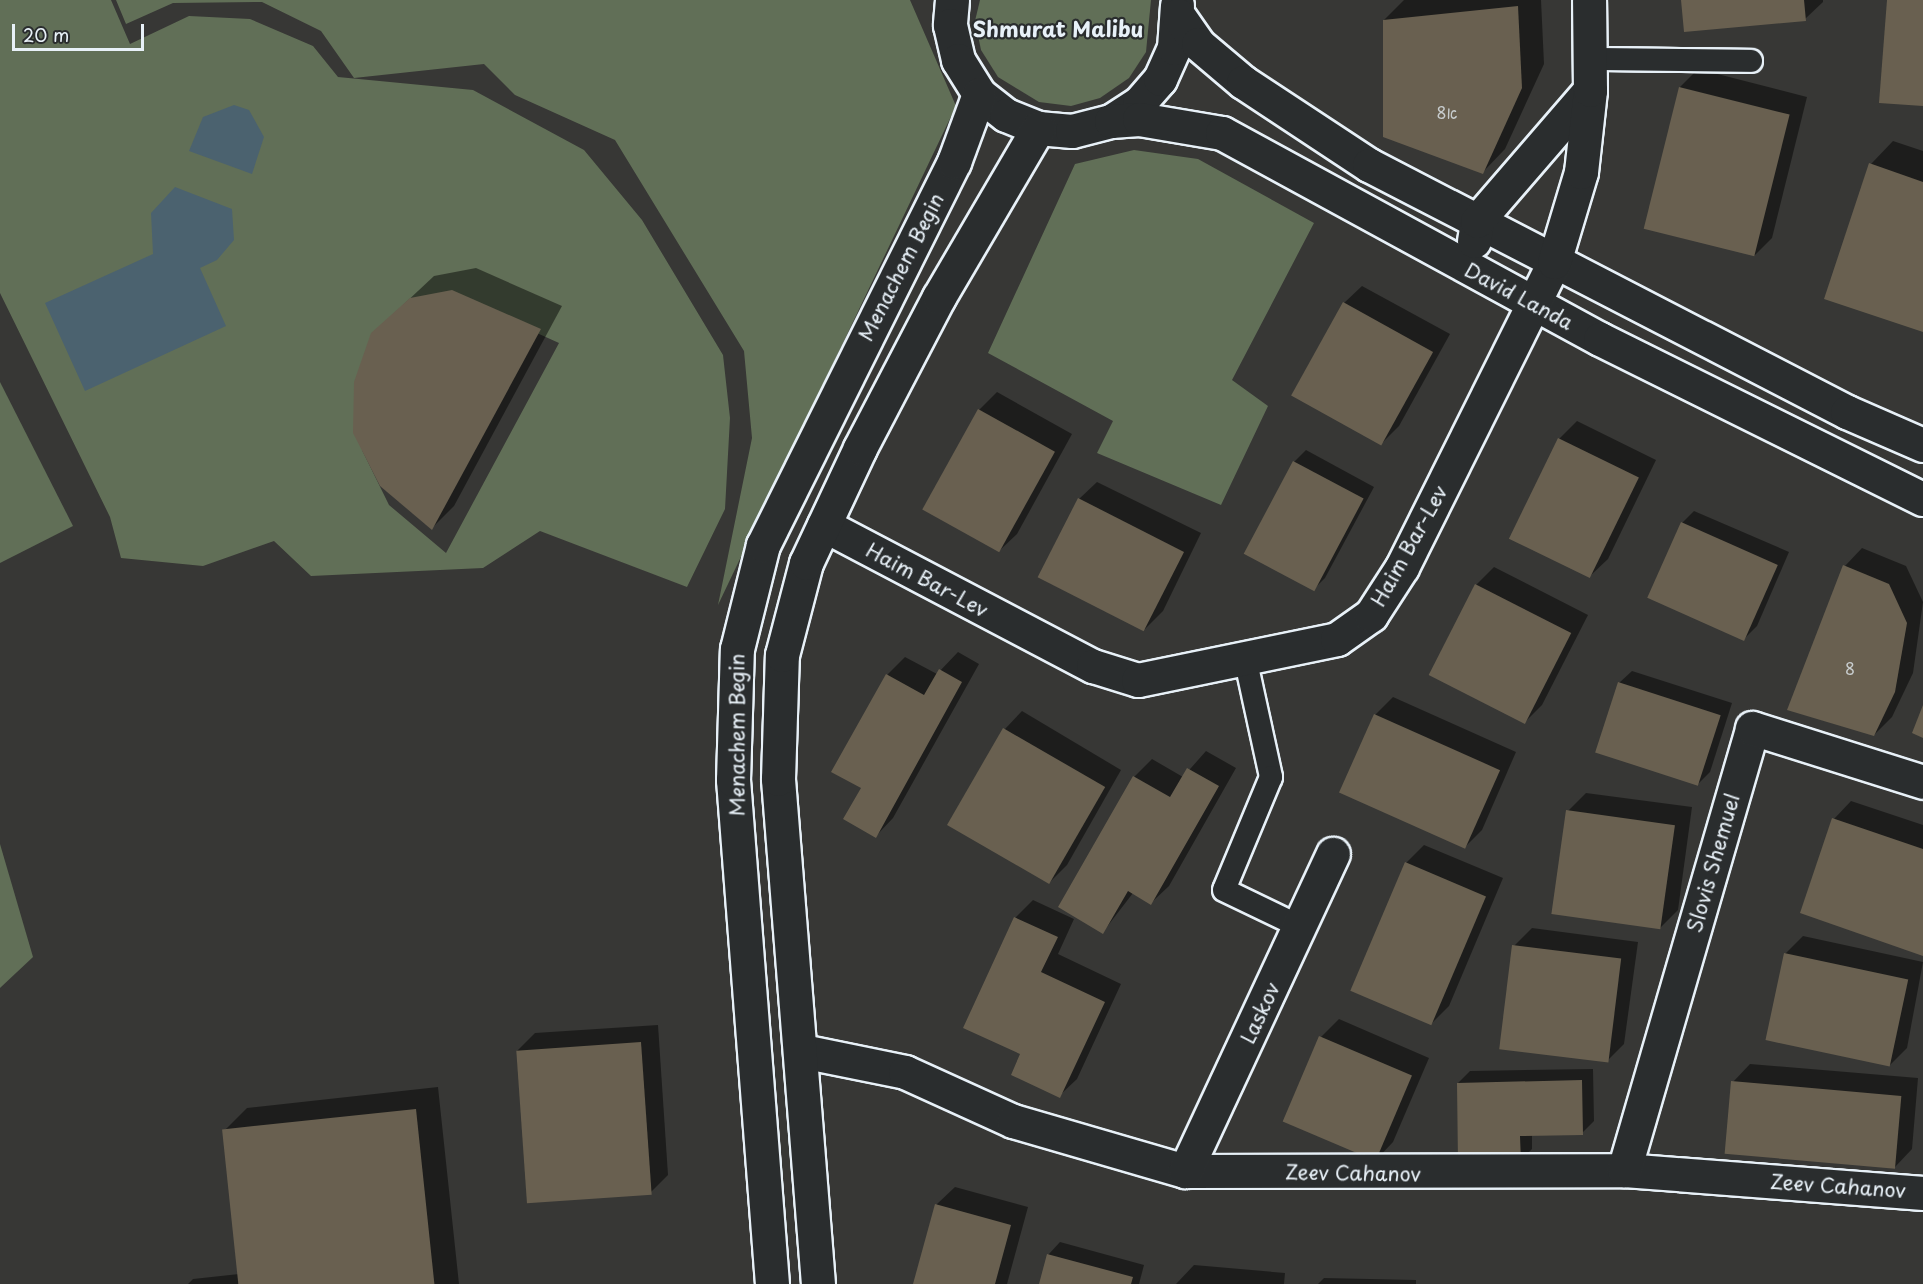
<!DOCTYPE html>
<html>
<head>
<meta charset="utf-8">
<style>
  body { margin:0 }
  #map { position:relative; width:1923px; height:1284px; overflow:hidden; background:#373735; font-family:"Playpen Sans","Playpen Sans Hebrew",sans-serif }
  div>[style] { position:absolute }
  .green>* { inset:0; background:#616f57 }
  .water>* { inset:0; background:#4b626f }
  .shadow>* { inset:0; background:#0007 }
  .building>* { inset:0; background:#696050; transform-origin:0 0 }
  .roads { filter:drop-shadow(2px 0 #e8f1f8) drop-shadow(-2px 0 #e8f1f8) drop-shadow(0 2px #e8f1f8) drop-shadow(0 -2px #e8f1f8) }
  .lane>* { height:22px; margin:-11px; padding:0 11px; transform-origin:11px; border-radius:11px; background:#2a2d2e }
  .street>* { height:33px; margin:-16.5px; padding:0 16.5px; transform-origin:16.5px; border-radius:16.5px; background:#2a2d2e }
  span { translate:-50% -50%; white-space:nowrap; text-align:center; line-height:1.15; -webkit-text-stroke:4.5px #2a2d2e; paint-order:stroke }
  .number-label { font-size:16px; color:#c8cdce }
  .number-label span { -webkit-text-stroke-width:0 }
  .street-label { font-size:20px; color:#e8f1f8 }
  .neighbourhood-label { font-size:21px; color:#e8f1f8; font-weight:700 }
  .scale { position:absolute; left:12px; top:24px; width:132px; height:27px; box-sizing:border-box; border:3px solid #e8f1f8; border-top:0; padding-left:8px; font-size:18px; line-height:21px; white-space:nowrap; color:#e8f1f8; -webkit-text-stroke:4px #2a2d2e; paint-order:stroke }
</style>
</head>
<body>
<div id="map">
  <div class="green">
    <div style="clip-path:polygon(evenodd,0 0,111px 0,130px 44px,189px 16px,250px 19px,313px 46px,338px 77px,473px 90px,584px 150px,642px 220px,723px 355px,730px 418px,725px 509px,687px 587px,540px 531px,483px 568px,311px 576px,274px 541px,203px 566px,121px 558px,110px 517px,0 293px,0 0,466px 301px,559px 343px,446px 553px,389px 505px,362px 450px,466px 301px)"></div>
    <div style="clip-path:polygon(116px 0,910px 0,956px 106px,718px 605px,752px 438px,744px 351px,615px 140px,515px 95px,484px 64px,354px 78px,321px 31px,262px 2px,173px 3px,126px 24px)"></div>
    <div style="clip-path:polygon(980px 0,1151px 0,1146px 52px,1129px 78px,1100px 98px,1071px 106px,1039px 102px,998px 77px,981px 50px,975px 21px)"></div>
    <div style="clip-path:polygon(1134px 150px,1198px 159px,1314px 223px,1232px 380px,1268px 406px,1221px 505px,1097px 453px,1113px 421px,988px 353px,1075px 164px)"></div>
    <div style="clip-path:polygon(0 382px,73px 526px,0 563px)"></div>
    <div style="clip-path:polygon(0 844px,33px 957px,0 988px)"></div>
  </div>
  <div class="water">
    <div style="clip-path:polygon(234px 105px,249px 110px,264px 137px,252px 174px,189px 151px,203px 117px)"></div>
    <div style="clip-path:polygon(175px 187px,232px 209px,234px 240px,217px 260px,200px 268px,226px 326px,85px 391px,45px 303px,153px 254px,151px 213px)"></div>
  </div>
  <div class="shadow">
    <div style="clip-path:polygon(1404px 0,1541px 0,1544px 64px,1505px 149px,1483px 172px,1384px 20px)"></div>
    <div style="clip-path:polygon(1682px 0,1823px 0,1823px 2px,1805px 19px)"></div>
    <div style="clip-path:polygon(1698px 69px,1807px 97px,1772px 238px,1754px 256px,1680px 87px)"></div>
    <div style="clip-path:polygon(1893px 141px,1923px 151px,1923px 331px,1871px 164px)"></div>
    <div style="clip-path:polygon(476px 268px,562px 306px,454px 506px,432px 528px,372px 334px,434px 276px)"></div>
    <div style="clip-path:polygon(1362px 286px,1450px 334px,1399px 426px,1381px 444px,1344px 303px)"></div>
    <div style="clip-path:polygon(997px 392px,1072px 434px,1017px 534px,999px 551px,924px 508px,979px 410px)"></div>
    <div style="clip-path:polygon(1577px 421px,1656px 460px,1608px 559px,1590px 576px,1559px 439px)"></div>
    <div style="clip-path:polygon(1306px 450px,1374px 487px,1325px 578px,1313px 590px,1294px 462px)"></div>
    <div style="clip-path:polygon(1097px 482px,1201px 533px,1163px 611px,1145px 629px,1079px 499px)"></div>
    <div style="clip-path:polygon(1694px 511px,1789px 552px,1757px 626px,1745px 638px,1682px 523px)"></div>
    <div style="clip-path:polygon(1862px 548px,1906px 566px,1923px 602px,1913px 673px,1892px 717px,1874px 735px,1845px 566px)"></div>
    <div style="clip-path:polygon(1494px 567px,1588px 615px,1542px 705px,1525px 722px,1476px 585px)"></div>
    <div style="clip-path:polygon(958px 652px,979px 664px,893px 818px,876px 836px,863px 788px,833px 771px,888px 674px,905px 657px,937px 674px)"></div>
    <div style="clip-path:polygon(1632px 671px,1732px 703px,1710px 772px,1698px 784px,1619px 683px)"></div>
    <div style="clip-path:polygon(1393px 697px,1516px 752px,1482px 830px,1464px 848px,1375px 715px)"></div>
    <div style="clip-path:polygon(1022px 711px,1121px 770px,1067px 865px,1049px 883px,1005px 729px)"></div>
    <div style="clip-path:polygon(1206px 751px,1236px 768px,1169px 886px,1151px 903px,1133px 893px,1103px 932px,1134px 777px,1152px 759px,1183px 777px)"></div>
    <div style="clip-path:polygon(1586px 793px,1692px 807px,1678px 910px,1660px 928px,1568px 811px)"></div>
    <div style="clip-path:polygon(1851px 801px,1923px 825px,1923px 955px,1834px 819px)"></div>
    <div style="clip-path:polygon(1424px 845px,1503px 878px,1449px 1006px,1431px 1024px,1406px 863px)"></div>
    <div style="clip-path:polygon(1033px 900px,1074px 919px,1058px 954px,1121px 984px,1077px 1079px,1059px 1096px,1022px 1053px,1015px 918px)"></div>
    <div style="clip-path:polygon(1532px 928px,1638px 942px,1624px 1044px,1606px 1062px,1514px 946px)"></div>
    <div style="clip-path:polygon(1803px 936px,1923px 962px,1907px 1048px,1889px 1066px,1785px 954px)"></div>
    <div style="clip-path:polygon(1339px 1019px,1429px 1058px,1393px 1142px,1376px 1160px,1321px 1037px)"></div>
    <div style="clip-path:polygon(658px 1025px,668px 1175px,650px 1193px,517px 1051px,535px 1033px)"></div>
    <div style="clip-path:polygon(1750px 1064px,1918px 1078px,1912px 1149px,1895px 1167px,1733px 1082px)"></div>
    <div style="clip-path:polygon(1593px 1069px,1594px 1121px,1582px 1133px,1532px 1134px,1532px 1149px,1520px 1161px,1458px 1083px,1470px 1071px)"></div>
    <div style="clip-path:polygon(438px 1087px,459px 1284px,188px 1284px,193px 1279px,239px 1274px,224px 1131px,247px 1108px)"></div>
    <div style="clip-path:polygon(955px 1187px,1028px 1207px,1007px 1284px,915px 1284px,937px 1204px)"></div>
    <div style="clip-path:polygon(1060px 1242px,1144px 1265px,1139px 1284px,1040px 1284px,1048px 1255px)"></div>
    <div style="clip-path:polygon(1194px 1265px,1285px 1273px,1284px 1284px,1176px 1284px)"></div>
    <div style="clip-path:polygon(1324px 1278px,1416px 1280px,1416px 1284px,1318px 1284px)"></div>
  </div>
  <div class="building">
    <div style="clip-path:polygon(1681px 0,1804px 0,1806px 21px,1684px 32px)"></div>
    <div style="clip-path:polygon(1887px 0,1923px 0,1923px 106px,1879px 103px)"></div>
    <div style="clip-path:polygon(1518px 6px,1522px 88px,1483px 174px,1383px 137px,1383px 20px)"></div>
    <div style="left:1679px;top:87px;width:114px;height:146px;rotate:14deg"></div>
    <div style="clip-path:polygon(1869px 163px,1923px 182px,1923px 332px,1824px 299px)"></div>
    <div style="clip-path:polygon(452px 290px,541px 329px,432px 530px,380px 486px,353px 433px,354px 382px,371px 333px,410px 298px)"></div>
    <div style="left:1343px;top:302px;width:103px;height:107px;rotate:29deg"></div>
    <div style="left:978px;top:409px;width:88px;height:115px;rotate:29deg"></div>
    <div style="left:1558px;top:438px;width:90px;height:112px;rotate:26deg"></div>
    <div style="left:1293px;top:461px;width:80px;height:105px;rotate:28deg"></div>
    <div style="left:1078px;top:498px;width:119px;height:89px;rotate:27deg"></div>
    <div style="left:1681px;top:522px;width:106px;height:83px;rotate:24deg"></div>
    <div style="clip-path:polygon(1843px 565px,1889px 584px,1907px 623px,1895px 692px,1874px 736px,1787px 710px)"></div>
    <div style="left:1475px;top:584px;width:108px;height:102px;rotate:27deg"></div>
    <div style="clip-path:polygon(939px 669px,962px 682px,876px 838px,843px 819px,861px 788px,831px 772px,886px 674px,924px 695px)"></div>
    <div style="left:1618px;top:682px;width:108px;height:74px;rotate:18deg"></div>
    <div style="clip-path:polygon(1923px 705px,1923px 738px,1912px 733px)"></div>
    <div style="left:1374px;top:714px;width:138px;height:86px;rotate:24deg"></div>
    <div style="left:1003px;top:728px;width:118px;height:112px;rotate:30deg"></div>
    <div style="clip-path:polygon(1187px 768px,1219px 786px,1151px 905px,1128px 891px,1103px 934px,1058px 907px,1133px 776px,1170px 797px)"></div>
    <div style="left:1566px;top:810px;width:110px;height:105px;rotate:8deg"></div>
    <div style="clip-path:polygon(1832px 818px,1923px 849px,1923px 956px,1800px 913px)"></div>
    <div style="left:1405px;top:862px;width:88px;height:140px;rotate:23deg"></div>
    <div style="clip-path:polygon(1014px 917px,1058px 937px,1041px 972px,1105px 1002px,1060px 1098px,1011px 1075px,1020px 1054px,963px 1028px)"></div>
    <div style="left:1512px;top:945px;width:110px;height:105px;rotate:7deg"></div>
    <div style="left:1784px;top:953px;width:127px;height:89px;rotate:12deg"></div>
    <div style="left:1319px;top:1036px;width:101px;height:93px;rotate:23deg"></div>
    <div style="left:641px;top:1042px;width:153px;height:125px;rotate:86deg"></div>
    <div style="clip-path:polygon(1582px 1080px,1583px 1135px,1520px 1136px,1521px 1162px,1458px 1163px,1457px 1083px)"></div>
    <div style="left:1731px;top:1081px;width:171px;height:73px;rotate:5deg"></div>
    <div style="left:416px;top:1109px;width:176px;height:195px;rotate:84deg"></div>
    <div style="clip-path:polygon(935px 1204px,1011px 1225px,995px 1284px,913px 1284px)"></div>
    <div style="clip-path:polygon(1047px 1254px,1133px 1277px,1131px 1284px,1039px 1284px)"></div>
  </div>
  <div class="roads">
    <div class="lane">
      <div style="left:1591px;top:59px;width:160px;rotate:0.7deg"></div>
      <div style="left:1246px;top:662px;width:118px;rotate:77.7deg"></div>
      <div style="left:1271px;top:777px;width:122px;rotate:112.6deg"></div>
      <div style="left:1224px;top:890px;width:85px;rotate:25.7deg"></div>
    </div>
    <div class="street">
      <div style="left:952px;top:0;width:25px;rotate:95deg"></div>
      <div style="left:950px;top:25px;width:36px;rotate:77deg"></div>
      <div style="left:958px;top:60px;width:40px;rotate:58deg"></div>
      <div style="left:979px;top:94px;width:34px;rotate:38deg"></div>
      <div style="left:1006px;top:115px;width:35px;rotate:22deg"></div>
      <div style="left:1038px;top:128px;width:34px;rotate:5deg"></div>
      <div style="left:1072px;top:131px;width:40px;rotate:-14.4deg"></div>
      <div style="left:1111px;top:121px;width:33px;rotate:-33deg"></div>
      <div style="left:1139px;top:103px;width:32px;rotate:-49deg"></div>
      <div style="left:1160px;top:79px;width:34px;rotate:-66deg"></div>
      <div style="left:1174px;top:48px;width:43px;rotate:-86deg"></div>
      <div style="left:1178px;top:15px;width:35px;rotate:55deg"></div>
      <div style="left:1198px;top:44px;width:59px;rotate:40.2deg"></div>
      <div style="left:1243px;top:82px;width:151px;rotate:33.4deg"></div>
      <div style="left:1369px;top:165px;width:538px;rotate:27.33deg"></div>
      <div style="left:1847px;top:412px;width:83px;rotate:23.5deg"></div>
      <div style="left:1111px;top:121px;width:28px;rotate:-4deg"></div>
      <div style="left:1139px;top:119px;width:84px;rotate:9.6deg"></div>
      <div style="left:1222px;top:133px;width:430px;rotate:28.6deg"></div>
      <div style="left:1600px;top:339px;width:360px;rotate:26.4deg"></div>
      <div style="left:1474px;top:241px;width:20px;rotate:-81deg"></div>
      <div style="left:1477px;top:221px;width:173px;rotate:-49.2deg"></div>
      <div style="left:824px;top:525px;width:304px;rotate:27.7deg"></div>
      <div style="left:1093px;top:666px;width:47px;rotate:17.3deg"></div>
      <div style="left:1138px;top:680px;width:203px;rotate:-11.6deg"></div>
      <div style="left:1337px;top:639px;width:42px;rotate:-35.2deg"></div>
      <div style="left:1371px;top:615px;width:57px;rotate:-57.1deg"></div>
      <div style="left:1402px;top:567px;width:341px;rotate:-63.5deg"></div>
      <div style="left:1554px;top:262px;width:94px;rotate:-73.3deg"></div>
      <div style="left:1581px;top:172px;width:82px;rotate:-83.7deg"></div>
      <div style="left:1590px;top:90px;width:90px;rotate:-90.6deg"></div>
      <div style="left:802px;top:1051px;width:105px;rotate:11.5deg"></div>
      <div style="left:905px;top:1072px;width:119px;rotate:24.4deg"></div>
      <div style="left:1013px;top:1121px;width:179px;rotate:16.2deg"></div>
      <div style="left:1185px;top:1171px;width:439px;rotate:-0.1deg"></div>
      <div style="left:1624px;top:1170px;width:300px;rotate:4.4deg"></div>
      <div style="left:1624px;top:1170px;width:460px;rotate:-73.8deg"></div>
      <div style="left:1752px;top:728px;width:179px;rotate:17.5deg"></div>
      <div style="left:1185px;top:1171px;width:350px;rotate:-65deg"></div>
      <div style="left:772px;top:1284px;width:506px;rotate:-94.42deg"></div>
      <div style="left:733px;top:780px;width:131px;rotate:-88.3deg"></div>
      <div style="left:737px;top:649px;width:107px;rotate:-76deg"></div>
      <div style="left:763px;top:545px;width:428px;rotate:-63.5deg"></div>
      <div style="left:954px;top:162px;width:72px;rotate:-69.8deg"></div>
      <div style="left:818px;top:1284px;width:507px;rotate:-94.53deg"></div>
      <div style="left:778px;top:779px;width:124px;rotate:-88.2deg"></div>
      <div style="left:782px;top:655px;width:95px;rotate:-75.4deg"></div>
      <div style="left:806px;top:563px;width:127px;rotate:-64.8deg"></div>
      <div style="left:860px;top:448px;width:170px;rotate:-62.4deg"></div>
      <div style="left:939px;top:297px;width:196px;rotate:-59.6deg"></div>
    </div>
  </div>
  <div class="number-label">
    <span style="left:1447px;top:112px">8א</span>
    <span style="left:1850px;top:668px">8</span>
  </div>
  <div class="street-label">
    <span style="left:901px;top:267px;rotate:-63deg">Menachem Begin</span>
    <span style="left:1519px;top:296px;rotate:28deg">David Landa</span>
    <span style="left:1409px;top:546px;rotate:-61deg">Haim Bar-Lev</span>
    <span style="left:927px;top:580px;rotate:28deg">Haim Bar-Lev</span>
    <span style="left:737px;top:735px;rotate:-90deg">Menachem Begin</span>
    <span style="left:1713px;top:863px;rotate:-74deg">Slovis Shemuel</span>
    <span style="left:1260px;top:1013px;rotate:-65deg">Laskov</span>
    <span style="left:1353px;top:1173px;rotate:1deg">Zeev Cahanov</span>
    <span style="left:1838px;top:1186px;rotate:4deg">Zeev Cahanov</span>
  </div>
  <div class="neighbourhood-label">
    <span style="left:1058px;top:28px">Shmurat Malibu</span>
  </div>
  <div class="scale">20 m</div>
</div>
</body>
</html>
